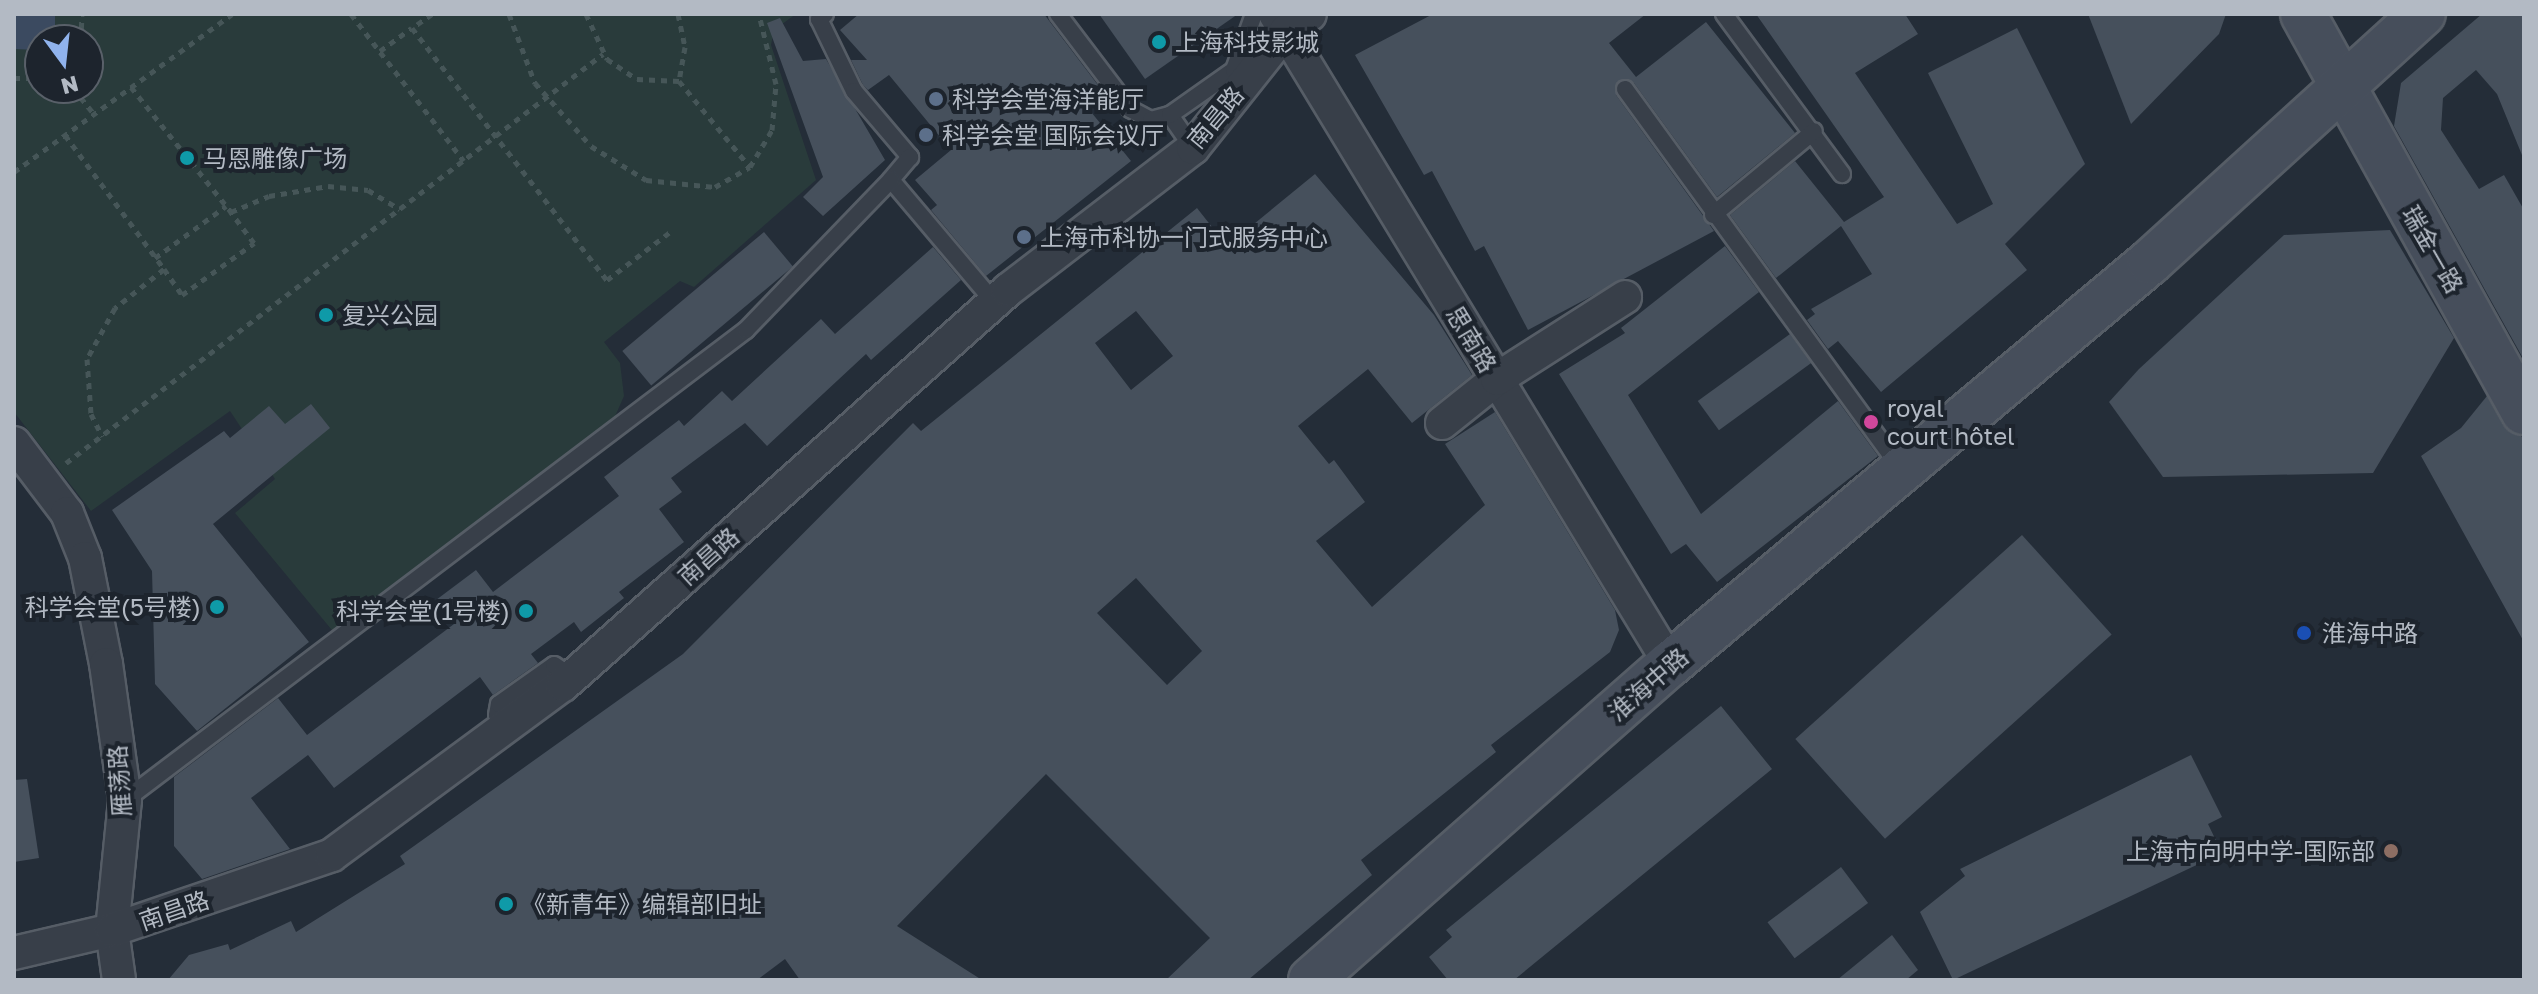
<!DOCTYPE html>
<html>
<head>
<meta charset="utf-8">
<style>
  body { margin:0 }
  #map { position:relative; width:2538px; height:994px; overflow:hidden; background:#242d38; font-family:"Golos Text","Noto Sans SC",sans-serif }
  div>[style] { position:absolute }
  .green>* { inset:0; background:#293b3b }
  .water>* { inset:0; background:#3b4a60 }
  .building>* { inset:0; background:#46505c; transform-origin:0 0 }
  .path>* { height:5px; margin-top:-2.5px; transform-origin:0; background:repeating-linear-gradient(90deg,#465658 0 6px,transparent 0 12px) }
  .roads { filter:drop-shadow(2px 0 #565d66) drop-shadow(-2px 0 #565d66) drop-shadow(0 2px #565d66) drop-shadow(0 -2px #565d66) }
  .lane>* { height:16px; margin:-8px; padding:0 8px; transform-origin:8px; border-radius:8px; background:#383f49 }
  .street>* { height:32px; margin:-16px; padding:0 16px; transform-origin:16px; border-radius:16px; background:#383f49 }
  .secondary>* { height:44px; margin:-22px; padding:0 22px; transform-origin:22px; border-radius:22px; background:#464e5b }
  .dots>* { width:22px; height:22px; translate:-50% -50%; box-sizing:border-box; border:4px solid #1d242d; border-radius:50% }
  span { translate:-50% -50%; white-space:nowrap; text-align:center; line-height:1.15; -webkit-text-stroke:8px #1d242d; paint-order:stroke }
  .poi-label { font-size:24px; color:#b3bac4 }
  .left { translate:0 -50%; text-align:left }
  .right { translate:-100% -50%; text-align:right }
  .street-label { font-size:24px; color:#b3bac4 }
  .frame { position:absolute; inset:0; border:16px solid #b3bac4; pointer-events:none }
  .north { position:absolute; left:24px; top:24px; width:80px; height:80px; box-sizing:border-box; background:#1d242d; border:2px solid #596069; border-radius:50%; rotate:165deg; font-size:22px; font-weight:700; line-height:32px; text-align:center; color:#b3bac4 }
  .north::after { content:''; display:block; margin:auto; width:28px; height:36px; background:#90b3ed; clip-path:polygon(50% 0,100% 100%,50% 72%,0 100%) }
</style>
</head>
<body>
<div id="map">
  <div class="green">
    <div style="clip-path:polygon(evenodd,14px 14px,796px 14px,774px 30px,771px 45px,816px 180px,694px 287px,680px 281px,604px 342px,620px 363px,624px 396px,609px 430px,336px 635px,235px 513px,275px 479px,230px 411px,91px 511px,14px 412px,14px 14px,40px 40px,88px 40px,88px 88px,40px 88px,40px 40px)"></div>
  </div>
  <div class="water">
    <div style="clip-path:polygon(14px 14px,55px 14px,55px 33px,40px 40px,37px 50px,14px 49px)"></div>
  </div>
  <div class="building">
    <div style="clip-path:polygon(859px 14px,1044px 14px,1104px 93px,1087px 107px,1131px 161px,986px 276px,931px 210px,937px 205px,915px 180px,951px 150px,889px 75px,868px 90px,863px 85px,851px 60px,867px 60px,840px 30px)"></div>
    <div style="clip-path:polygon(1099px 14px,1238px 14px,1145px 79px)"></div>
    <div style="clip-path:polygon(1433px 14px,1646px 14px,1609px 43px,1636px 77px,1706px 22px,1795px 133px,1717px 197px,1634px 83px,1618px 81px,1616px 95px,1714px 231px,1528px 330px,1484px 246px,1475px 251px,1432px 171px,1424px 175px,1355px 55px)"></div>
    <div style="clip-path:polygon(1756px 14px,1905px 14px,1918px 34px,1855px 73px,1957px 224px,1993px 204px,1928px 73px,2017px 28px,2085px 164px,2005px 244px,2027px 270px,1881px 392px,1838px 341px,1828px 349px,1807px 320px,1815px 314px,1811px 309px,1872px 274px,1841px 226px,1776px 278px,1730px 215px,1795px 161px,1844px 222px,1884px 197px)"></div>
    <div style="clip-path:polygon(2088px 14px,2226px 14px,2219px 34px,2131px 124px)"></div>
    <div style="clip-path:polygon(2482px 14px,2524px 14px,2524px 160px,2497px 94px,2476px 70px,2443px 98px,2441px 130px,2479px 189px,2504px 175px,2524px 210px,2524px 360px,2394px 126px,2401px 83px)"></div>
    <div style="clip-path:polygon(780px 18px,803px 61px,826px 59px,885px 160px,823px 216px,803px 197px,823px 177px,767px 23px)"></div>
    <div style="clip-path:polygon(evenodd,1315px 174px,1434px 315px,1472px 375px,1412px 423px,1368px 369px,1298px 426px,1329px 464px,1334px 460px,1365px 502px,1316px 541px,1372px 607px,1485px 505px,1445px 444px,1495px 412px,1615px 610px,1619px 630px,1610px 652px,1491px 745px,1496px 752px,1361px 860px,1372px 875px,1248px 980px,1166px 980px,1210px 938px,1046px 774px,897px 926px,982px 980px,800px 980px,785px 959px,757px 980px,168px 980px,189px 955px,228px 944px,230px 950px,291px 921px,296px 932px,405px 864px,400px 856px,683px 654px,913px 423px,921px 431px,1197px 208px,1227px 246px,1315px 174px,1136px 311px,1173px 356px,1131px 390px,1095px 343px,1136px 311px,1315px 174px,1136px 578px,1202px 651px,1167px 685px,1097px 613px,1136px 578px)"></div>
    <div style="clip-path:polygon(2390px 230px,2454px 338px,2373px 473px,2163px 477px,2109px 402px,2139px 369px,2284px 235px)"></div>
    <div style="left:764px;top:232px;width:45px;height:185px;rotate:50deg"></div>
    <div style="clip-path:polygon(1725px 246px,1759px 292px,1628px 395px,1701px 514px,1838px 401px,1878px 456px,1717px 582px,1686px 544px,1671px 554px,1559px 374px,1625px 333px,1621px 328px)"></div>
    <div style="clip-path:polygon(933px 247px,961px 280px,871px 360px,866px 354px,767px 446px,745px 423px,671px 478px,682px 492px,659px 509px,684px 542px,619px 592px,624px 598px,581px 632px,574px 622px,531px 654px,538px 663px,493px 695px,480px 677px,334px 788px,308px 755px,251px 798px,290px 849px,202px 879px,174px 846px,174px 777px,278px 698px,307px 735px,454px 624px,436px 600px,476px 570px,493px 592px,619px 496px,604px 477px,679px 420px,684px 426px,722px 391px,732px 401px,821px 319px,835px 334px)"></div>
    <div style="left:1790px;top:334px;width:36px;height:114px;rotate:54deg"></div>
    <div style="clip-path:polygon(2487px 396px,2503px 425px,2524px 438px,2524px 642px,2421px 456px,2461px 428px)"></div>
    <div style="clip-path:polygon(311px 404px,330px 428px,213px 524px,309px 642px,197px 731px,155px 684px,152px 571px,112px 510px,224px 431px,230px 438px,269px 406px,285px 424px)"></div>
    <div style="left:2022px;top:535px;width:134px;height:305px;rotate:48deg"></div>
    <div style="clip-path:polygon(1721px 706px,1772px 769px,1514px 980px,1448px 980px,1429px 957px,1452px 937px,1446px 930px)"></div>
    <div style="clip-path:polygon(2191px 755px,2222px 817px,2208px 824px,2222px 853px,1953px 980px,1920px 912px,1965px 876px,1960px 869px)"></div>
    <div style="clip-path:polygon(27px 779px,39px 858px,14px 862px,14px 780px)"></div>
    <div style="left:1841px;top:867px;width:45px;height:92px;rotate:53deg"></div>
    <div style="clip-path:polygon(1892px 935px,1918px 970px,1906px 980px,1837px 980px)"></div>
  </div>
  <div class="path">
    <div style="left:351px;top:14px;width:185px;rotate:52.5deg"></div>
    <div style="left:432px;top:14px;width:24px;rotate:145deg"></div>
    <div style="left:412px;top:28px;width:319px;rotate:52.3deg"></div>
    <div style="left:607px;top:280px;width:79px;rotate:-37.3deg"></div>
    <div style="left:509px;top:14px;width:74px;rotate:69.4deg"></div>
    <div style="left:535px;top:83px;width:84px;rotate:48.4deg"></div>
    <div style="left:591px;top:146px;width:65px;rotate:31.7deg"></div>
    <div style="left:646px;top:180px;width:69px;rotate:5.8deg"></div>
    <div style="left:715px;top:187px;width:40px;rotate:-29.7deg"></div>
    <div style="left:750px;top:167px;width:43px;rotate:-59.3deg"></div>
    <div style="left:772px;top:130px;width:46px;rotate:-85deg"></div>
    <div style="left:776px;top:84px;width:72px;rotate:-103.7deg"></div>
    <div style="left:586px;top:14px;width:50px;rotate:65deg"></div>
    <div style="left:607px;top:59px;width:36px;rotate:34deg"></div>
    <div style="left:637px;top:79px;width:42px;rotate:2.7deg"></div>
    <div style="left:679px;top:81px;width:112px;rotate:50.5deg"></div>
    <div style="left:678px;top:14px;width:34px;rotate:78deg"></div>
    <div style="left:685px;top:47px;width:35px;rotate:100deg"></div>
    <div style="left:81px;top:40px;width:26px;rotate:-88deg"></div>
    <div style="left:380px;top:51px;width:39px;rotate:-36deg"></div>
    <div style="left:14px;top:78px;width:26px"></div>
    <div style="left:131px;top:87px;width:160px;rotate:51.3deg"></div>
    <div style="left:231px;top:212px;width:41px;rotate:-22.8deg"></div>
    <div style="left:269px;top:196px;width:60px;rotate:-9.6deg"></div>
    <div style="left:328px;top:186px;width:40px;rotate:5.7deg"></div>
    <div style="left:368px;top:190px;width:37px;rotate:31deg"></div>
    <div style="left:73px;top:88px;width:33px;rotate:51deg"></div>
    <div style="left:65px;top:135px;width:167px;rotate:53.5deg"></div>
    <div style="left:164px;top:269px;width:63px;rotate:141.5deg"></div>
    <div style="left:115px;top:308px;width:58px;rotate:118.8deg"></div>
    <div style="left:87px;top:359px;width:55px;rotate:85.8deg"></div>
    <div style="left:91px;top:414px;width:25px;rotate:63deg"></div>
    <div style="left:14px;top:172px;width:269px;rotate:-35.9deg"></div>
    <div style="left:155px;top:258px;width:88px;rotate:-36.2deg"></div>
    <div style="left:164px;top:269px;width:32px;rotate:55deg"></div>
    <div style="left:182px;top:295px;width:89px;rotate:-35.8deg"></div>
    <div style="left:254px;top:243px;width:39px;rotate:-127deg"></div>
    <div style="left:66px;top:463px;width:675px;rotate:-37.29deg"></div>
  </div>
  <div class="roads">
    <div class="lane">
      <div style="left:825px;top:14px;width:8px;rotate:140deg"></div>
      <div style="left:819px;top:19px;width:80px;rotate:64.1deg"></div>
      <div style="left:854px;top:91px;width:87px;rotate:49.7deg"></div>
      <div style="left:910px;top:157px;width:30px;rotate:130deg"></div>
      <div style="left:891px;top:180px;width:160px;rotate:49.8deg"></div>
      <div style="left:1058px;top:14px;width:119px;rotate:52.8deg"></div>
      <div style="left:1130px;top:109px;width:24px;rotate:28deg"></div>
      <div style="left:1151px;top:120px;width:20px;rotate:-15deg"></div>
      <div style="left:1170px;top:115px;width:40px;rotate:55.1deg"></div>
      <div style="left:1724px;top:14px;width:199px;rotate:53.6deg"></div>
      <div style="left:1625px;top:89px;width:471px;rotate:54deg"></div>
      <div style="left:1170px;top:115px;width:78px;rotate:-35.1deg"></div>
      <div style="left:1234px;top:70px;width:59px;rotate:-70.3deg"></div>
      <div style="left:1713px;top:215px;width:131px;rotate:-39.7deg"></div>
      <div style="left:505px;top:727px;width:14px;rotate:-124deg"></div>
      <div style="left:497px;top:715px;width:11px;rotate:-80deg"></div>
      <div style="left:499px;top:704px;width:67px;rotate:-35.3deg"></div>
      <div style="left:554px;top:665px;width:22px;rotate:34deg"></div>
      <div style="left:125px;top:800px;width:779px;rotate:-37.12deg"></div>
      <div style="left:746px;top:330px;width:209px;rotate:-46deg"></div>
    </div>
    <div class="street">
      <div style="left:1275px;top:14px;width:761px;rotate:58.71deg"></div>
      <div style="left:1442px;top:423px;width:70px;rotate:-38.7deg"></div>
      <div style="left:1497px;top:379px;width:152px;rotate:-32.6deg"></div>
      <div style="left:14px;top:443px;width:88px;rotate:52.9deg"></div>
      <div style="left:67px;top:513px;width:48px;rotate:68.2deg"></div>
      <div style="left:85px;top:558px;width:108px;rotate:78.8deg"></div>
      <div style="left:106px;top:664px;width:137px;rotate:82deg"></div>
      <div style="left:125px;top:800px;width:131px;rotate:95.7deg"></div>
      <div style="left:112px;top:930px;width:50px;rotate:82deg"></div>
      <div style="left:14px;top:953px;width:101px;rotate:-13.2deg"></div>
      <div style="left:112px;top:930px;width:232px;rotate:-18.8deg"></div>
      <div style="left:332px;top:855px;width:287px;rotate:-36.4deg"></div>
      <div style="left:563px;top:685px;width:595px;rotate:-41.59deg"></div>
      <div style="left:1008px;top:290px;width:233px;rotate:-37.5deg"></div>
      <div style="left:1193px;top:148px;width:149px;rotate:-51.5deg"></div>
      <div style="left:1286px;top:31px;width:29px;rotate:-35deg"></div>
    </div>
    <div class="secondary">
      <div style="left:2303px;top:14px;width:455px;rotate:61deg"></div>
      <div style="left:1311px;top:980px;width:478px;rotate:-41.4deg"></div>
      <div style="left:1670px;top:664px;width:626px;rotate:-39.95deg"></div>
      <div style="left:2150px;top:262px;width:369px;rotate:-42.3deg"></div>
    </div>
  </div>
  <div class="dots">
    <div style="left:1159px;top:42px;background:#0f9aa8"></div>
    <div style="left:936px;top:99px;background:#5c6f8a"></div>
    <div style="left:926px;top:135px;background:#5c6f8a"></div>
    <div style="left:187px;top:158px;background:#0f9aa8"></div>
    <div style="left:1024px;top:237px;background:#5c6f8a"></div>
    <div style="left:326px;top:315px;background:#0f9aa8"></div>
    <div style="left:1871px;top:422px;background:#d1479c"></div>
    <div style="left:217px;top:607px;background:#0f9aa8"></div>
    <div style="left:526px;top:611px;background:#0f9aa8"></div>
    <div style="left:2304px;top:633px;background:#1a4fb4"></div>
    <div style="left:2391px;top:851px;background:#8d6e63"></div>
    <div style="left:506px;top:904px;background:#0f9aa8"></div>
  </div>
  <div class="poi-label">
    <span class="left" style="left:1175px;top:42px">上海科技影城</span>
    <span class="left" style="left:952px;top:99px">科学会堂海洋能厅</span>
    <span class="left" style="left:942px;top:135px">科学会堂 国际会议厅</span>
    <span class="left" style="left:203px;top:158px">马恩雕像广场</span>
    <span class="left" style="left:1040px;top:237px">上海市科协一门式服务中心</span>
    <span class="left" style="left:342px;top:315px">复兴公园</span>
    <span class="left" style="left:1887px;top:422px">royal<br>court hôtel</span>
    <span class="right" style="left:201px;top:607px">科学会堂(5号楼)</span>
    <span class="right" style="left:510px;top:611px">科学会堂(1号楼)</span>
    <span class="left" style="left:2322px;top:633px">淮海中路</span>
    <span class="right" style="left:2375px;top:851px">上海市向明中学-国际部</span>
    <span class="left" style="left:522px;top:904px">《新青年》编辑部旧址</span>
  </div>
  <div class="street-label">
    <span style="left:1215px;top:117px;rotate:-50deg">南昌路</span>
    <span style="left:2433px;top:249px;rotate:60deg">瑞金一路</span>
    <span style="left:1472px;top:339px;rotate:59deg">思南路</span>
    <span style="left:708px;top:556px;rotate:-42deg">南昌路</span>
    <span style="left:1648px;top:684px;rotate:-41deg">淮海中路</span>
    <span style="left:119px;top:781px;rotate:-94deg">雁荡路</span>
    <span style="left:174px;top:910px;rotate:-19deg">南昌路</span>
  </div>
  <div class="frame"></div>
  <div class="north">N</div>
</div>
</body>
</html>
